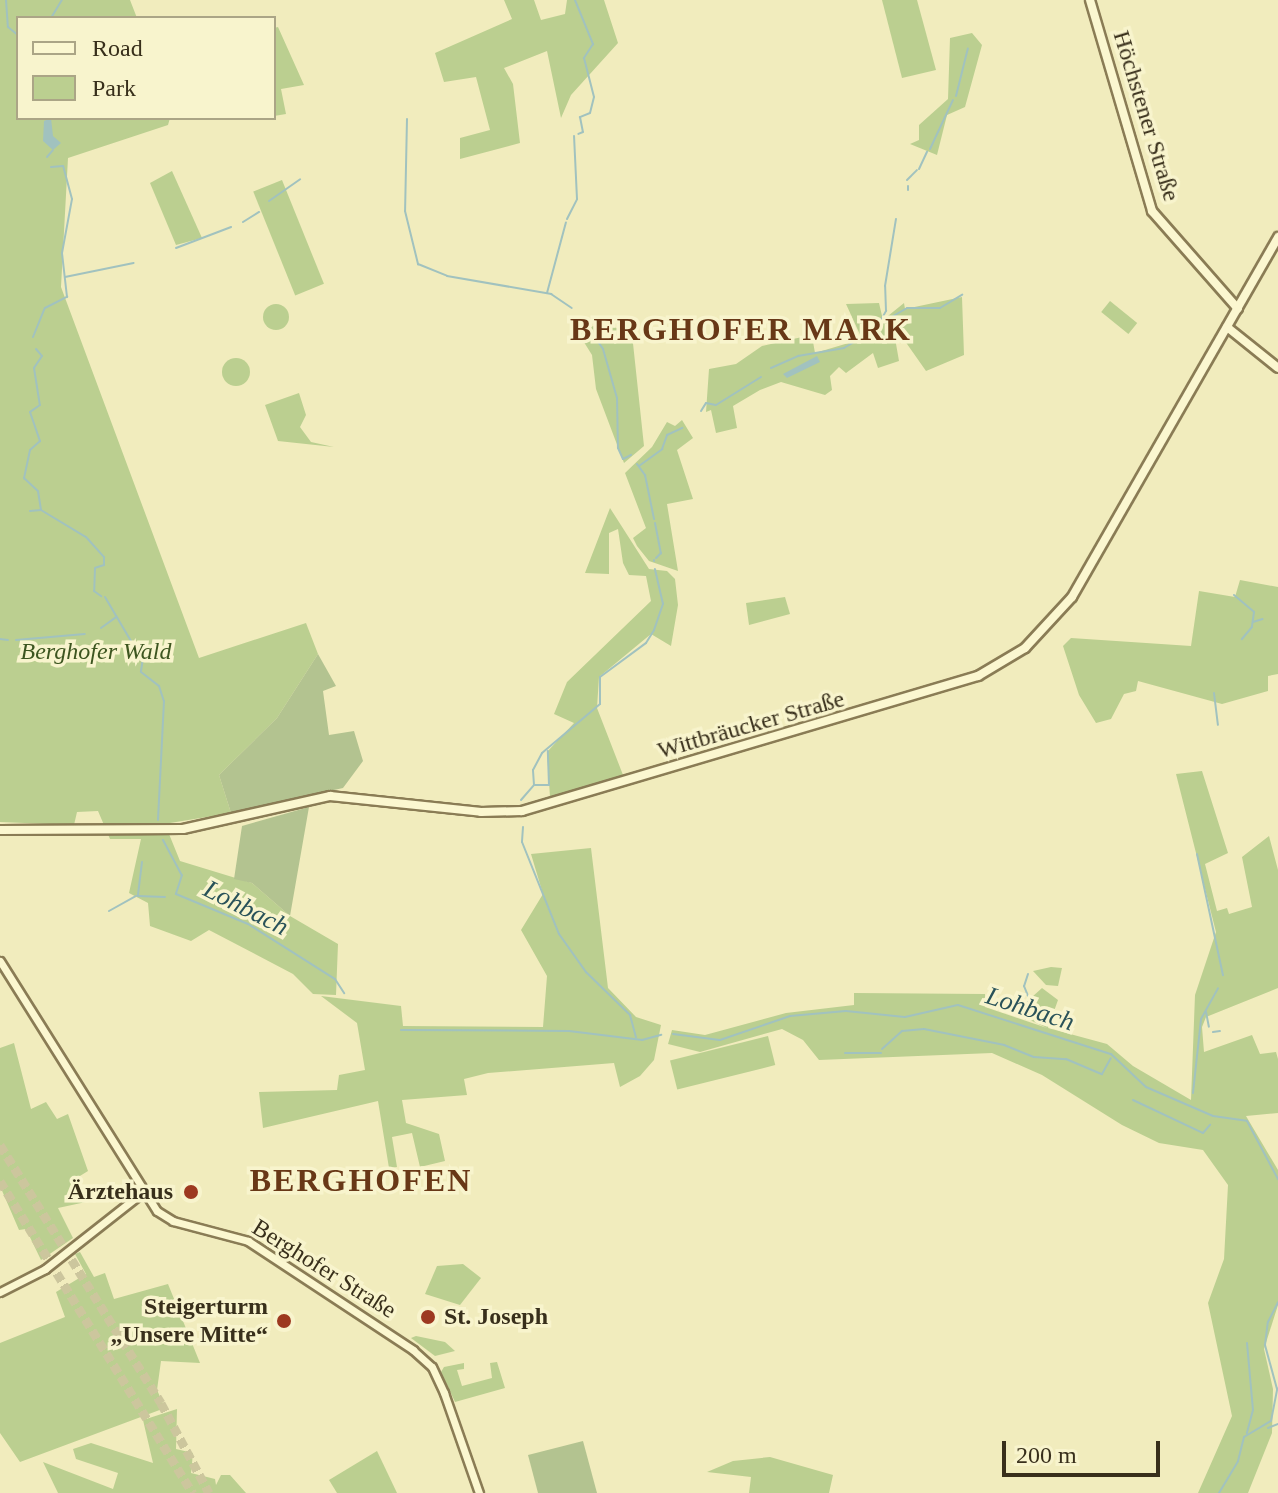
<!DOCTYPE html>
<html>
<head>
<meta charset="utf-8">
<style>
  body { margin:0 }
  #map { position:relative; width:1278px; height:1493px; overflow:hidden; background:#f1ecbd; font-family:Georgia,serif }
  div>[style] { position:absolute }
  .green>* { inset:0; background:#bbcf90; transform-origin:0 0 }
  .round { border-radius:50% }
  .cemetery>* { inset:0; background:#b3c390 }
  .water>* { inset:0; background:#a1c2bf }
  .stream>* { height:2px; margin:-1px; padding:0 1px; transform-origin:1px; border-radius:1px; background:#a1c2bf }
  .trunk-tunnel>* { height:9px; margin-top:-4.5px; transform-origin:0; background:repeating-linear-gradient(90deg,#ccc69d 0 9px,transparent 0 13.5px) }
  .roads { filter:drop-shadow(2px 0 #8a7c55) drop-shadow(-2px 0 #8a7c55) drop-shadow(0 2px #8a7c55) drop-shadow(0 -2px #8a7c55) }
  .tertiary>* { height:7px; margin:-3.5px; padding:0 3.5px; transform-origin:3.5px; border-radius:3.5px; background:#fbf7d0 }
  .secondary>* { height:8px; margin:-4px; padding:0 4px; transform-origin:4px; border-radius:4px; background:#fbf7d0 }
  .dots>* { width:22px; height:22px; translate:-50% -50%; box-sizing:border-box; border:4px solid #f8f4cd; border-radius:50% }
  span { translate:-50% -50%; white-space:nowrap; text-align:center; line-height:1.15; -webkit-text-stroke:7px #f8f4cd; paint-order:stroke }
  .street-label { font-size:24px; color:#382f1b }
  .park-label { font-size:24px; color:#3d5620; font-style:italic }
  .poi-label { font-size:24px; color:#382f1b; font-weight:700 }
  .right { translate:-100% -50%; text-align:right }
  .left { translate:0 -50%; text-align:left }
  .water-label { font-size:26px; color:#295259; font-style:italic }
  .district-label { font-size:32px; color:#683817; font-weight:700; letter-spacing:2px }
  .legend { position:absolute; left:16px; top:16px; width:260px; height:104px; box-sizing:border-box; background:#f8f4cd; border:2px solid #aba586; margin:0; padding:10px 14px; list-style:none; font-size:24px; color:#382f1b }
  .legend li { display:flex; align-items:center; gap:16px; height:40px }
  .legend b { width:40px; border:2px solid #aba586 }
  .scale { position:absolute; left:1002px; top:1441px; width:158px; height:36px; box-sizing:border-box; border:4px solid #382f1b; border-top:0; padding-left:10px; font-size:24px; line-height:28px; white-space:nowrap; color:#382f1b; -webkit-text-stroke:6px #f8f4cd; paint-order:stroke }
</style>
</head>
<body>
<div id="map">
  <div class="green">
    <div style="clip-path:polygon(0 0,130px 0,137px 18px,18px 18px,18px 118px,170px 118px,168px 125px,68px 158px,61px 287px,199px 658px,306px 623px,318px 654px,277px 718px,219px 775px,231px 813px,170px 823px,169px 834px,180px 861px,252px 883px,290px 916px,338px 944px,336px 995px,313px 994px,293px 974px,209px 930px,191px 941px,150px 926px,148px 903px,129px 893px,141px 839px,110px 839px,98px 811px,77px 812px,74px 825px,0 822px)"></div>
    <div style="clip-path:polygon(504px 0,534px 0,541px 20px,565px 14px,567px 0,604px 0,618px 43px,571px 95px,561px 118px,547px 51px,504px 68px,513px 84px,520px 143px,460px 159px,460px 138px,490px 130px,476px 77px,444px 82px,435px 53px,512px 19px)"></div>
    <div style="clip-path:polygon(882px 0,917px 0,936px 70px,902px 78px)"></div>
    <div style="clip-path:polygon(278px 27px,304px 85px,281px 89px,286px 114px,274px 116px,274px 28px)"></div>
    <div style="clip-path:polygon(972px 33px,982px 45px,965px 107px,947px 115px,937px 155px,910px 144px,919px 140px,919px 125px,948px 99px,950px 38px)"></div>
    <div style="clip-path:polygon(172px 171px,202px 238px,176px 245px,150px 183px)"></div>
    <div style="left:282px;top:180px;width:112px;height:31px;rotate:68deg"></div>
    <div style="clip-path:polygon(962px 297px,964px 355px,926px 371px,900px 334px,895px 338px,899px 361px,878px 368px,873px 353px,846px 373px,839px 367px,830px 376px,832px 390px,825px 395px,781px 382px,760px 390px,733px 406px,737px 428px,716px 433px,711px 410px,706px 412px,709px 369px,736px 364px,762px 346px,802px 337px,812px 336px,815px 353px,862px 339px,846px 304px,879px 303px,883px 320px,904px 303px,905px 309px)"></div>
    <div style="left:1110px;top:301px;width:35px;height:14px;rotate:39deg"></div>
    <div class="round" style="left:263px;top:304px;width:26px;height:26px"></div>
    <div style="clip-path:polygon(604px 323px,632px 334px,644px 446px,624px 463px,596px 389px,592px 355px,577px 331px)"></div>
    <div class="round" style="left:222px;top:358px;width:28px;height:28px"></div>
    <div style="clip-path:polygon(299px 393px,306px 415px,300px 427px,311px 442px,334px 447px,278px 441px,265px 405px)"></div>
    <div style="clip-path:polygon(682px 420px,693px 438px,677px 450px,693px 499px,667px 504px,678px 571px,649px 561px,637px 546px,633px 538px,646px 528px,625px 473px,652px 447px,667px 422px,675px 426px)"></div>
    <div style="clip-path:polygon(610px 508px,649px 569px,667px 571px,675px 579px,678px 605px,671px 646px,651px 634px,599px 677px,597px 708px,623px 775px,550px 797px,547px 752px,574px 723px,554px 714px,567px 682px,651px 601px,646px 576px,629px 575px,623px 563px,618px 529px,609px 533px,609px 574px,585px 573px)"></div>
    <div style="clip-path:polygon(1240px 580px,1278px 587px,1278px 674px,1268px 676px,1268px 691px,1222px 704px,1138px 681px,1136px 691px,1124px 694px,1111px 719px,1096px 723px,1079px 695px,1063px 646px,1071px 638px,1191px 646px,1199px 591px,1235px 597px)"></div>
    <div style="clip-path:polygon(785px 597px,790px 614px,749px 625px,746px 603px)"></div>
    <div style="clip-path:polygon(1202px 771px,1228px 853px,1205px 864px,1217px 911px,1227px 908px,1229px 914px,1252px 907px,1242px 857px,1269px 836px,1278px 870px,1278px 988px,1206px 1017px,1202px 1027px,1204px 1052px,1252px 1035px,1260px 1054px,1276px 1052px,1278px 1059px,1278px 1113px,1246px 1116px,1278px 1170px,1278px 1305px,1264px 1349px,1273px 1389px,1272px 1433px,1248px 1493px,1198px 1493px,1232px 1416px,1208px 1303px,1224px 1259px,1228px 1185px,1203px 1150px,1159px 1143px,1122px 1125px,1042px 1075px,992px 1053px,819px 1060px,803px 1040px,782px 1029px,700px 1052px,668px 1044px,672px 1030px,705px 1035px,786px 1013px,854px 1005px,854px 993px,985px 994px,985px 1007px,1047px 1028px,1030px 1020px,1036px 1000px,1032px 997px,1042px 988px,1058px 1000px,1048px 1028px,1107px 1044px,1133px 1066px,1191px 1100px,1195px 995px,1216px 932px,1176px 774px)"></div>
    <div style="clip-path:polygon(591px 848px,608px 988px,636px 1017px,661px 1025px,654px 1060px,640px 1076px,620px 1087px,614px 1063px,488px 1073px,464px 1079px,467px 1095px,402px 1100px,406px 1123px,439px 1134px,445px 1161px,420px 1167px,412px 1133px,392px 1137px,397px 1167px,389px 1168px,378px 1101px,263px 1128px,259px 1092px,337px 1090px,339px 1075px,365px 1070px,357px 1023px,321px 996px,401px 1006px,403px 1026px,543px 1027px,547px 976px,521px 930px,543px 894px,531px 854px)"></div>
    <div style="clip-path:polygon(1051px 967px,1062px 968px,1058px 986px,1046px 985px,1033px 971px)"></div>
    <div style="left:768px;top:1036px;width:30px;height:101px;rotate:76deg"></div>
    <div style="clip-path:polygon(14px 1043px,31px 1109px,46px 1102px,57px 1119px,68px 1114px,88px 1171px,75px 1179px,80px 1191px,89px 1187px,95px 1200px,58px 1208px,73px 1238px,41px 1260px,26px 1229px,19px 1230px,0 1186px,0 1048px)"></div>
    <div style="clip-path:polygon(80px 1252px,94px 1277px,105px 1273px,114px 1299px,168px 1284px,200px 1363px,161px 1361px,157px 1390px,165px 1408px,20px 1462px,0 1433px,0 1343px,65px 1317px,56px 1292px,86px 1274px,75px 1254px)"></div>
    <div style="clip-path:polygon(463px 1264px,481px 1278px,460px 1305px,425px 1294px,437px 1266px)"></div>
    <div style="clip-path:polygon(416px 1336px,445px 1342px,455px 1351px,435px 1356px,411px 1338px)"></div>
    <div style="clip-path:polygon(497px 1362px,505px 1388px,455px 1402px,441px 1372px,444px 1367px,464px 1363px,464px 1369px,457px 1370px,462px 1386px,492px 1378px,490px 1363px)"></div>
    <div style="clip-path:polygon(177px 1409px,176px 1449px,193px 1453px,191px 1473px,215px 1479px,216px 1485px,221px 1475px,230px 1475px,246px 1493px,58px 1493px,43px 1462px,113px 1489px,118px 1473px,76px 1459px,73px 1449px,91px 1443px,153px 1463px,143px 1420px)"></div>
    <div style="clip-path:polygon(377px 1451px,397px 1493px,337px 1493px,329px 1480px)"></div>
    <div style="clip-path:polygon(770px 1457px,833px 1475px,829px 1493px,749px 1493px,751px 1477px,707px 1472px,733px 1461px)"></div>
  </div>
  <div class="cemetery">
    <div style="clip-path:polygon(318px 654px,336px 686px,323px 691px,329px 735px,354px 731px,363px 761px,343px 788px,231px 813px,219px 775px,277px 718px)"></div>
    <div style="clip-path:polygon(309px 807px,290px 916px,252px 883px,234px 879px,242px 826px)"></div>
    <div style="clip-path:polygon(583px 1441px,597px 1493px,538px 1493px,528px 1455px)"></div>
  </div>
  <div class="water">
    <div style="clip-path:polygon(51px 118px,53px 136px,61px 143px,53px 150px,43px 141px,44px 121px)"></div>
    <div style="clip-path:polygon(817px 356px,820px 362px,787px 378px,783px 374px)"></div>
  </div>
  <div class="stream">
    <div style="left:6px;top:0;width:27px;rotate:86deg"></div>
    <div style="left:8px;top:27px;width:13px;rotate:39deg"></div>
    <div style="left:575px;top:0;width:48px;rotate:67.8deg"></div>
    <div style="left:593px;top:44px;width:17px;rotate:123deg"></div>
    <div style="left:584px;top:58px;width:40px;rotate:75.6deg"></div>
    <div style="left:594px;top:97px;width:16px;rotate:104deg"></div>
    <div style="left:590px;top:113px;width:11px;rotate:158deg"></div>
    <div style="left:580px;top:117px;width:15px;rotate:79deg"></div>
    <div style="left:583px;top:132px;width:5px;rotate:158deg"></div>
    <div style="left:51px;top:18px;width:21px;rotate:-59deg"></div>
    <div style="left:956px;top:96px;width:49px;rotate:-76deg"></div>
    <div style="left:407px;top:119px;width:92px;rotate:91.2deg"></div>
    <div style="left:405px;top:211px;width:55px;rotate:76.2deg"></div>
    <div style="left:418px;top:264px;width:31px;rotate:22deg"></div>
    <div style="left:447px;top:276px;width:106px;rotate:9.8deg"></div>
    <div style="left:551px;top:294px;width:25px;rotate:34deg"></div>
    <div style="left:930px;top:149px;width:54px;rotate:-64.9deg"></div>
    <div style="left:47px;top:157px;width:9px;rotate:-49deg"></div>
    <div style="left:919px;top:169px;width:19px;rotate:-65deg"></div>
    <div style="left:907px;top:180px;width:14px;rotate:-45deg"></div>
    <div style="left:908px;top:190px;width:4px;rotate:-90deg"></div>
    <div style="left:269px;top:201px;width:38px;rotate:-35deg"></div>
    <div style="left:567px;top:219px;width:22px;rotate:-63deg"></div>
    <div style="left:577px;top:199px;width:63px;rotate:-92.7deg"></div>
    <div style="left:243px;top:222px;width:19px;rotate:-32deg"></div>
    <div style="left:176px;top:248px;width:59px;rotate:-20.9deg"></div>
    <div style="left:65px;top:277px;width:70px;rotate:-11.5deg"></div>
    <div style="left:547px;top:293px;width:73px;rotate:-75deg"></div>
    <div style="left:888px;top:319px;width:22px;rotate:-30deg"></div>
    <div style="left:907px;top:308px;width:33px"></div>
    <div style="left:940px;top:308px;width:26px;rotate:-31deg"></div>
    <div style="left:587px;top:326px;width:28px;rotate:55deg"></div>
    <div style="left:603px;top:349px;width:51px;rotate:74.1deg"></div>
    <div style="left:617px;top:398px;width:50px;rotate:88.9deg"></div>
    <div style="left:618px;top:448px;width:12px;rotate:66deg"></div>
    <div style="left:623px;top:459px;width:9px;rotate:-27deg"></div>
    <div style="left:33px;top:337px;width:31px;rotate:-68deg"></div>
    <div style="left:45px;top:308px;width:25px;rotate:-27deg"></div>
    <div style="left:67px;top:297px;width:44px;rotate:-96.5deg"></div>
    <div style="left:62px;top:253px;width:55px;rotate:-79.5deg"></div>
    <div style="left:72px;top:199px;width:34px;rotate:-105deg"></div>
    <div style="left:63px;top:166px;width:12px;rotate:175deg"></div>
    <div style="left:36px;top:349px;width:9px;rotate:49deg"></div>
    <div style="left:42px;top:356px;width:14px;rotate:124deg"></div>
    <div style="left:34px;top:368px;width:37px;rotate:81deg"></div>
    <div style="left:40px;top:405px;width:12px;rotate:145deg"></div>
    <div style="left:30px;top:412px;width:31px;rotate:71deg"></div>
    <div style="left:40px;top:441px;width:13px;rotate:138deg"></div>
    <div style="left:30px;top:450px;width:29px;rotate:102deg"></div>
    <div style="left:24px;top:478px;width:19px;rotate:43deg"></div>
    <div style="left:38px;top:491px;width:19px;rotate:81deg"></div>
    <div style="left:41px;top:510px;width:52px;rotate:31deg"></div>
    <div style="left:86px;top:537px;width:27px;rotate:48deg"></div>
    <div style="left:104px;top:557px;width:8px;rotate:90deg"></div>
    <div style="left:104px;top:565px;width:9px;rotate:162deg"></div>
    <div style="left:95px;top:568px;width:23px;rotate:92deg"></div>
    <div style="left:94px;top:591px;width:9px;rotate:36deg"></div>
    <div style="left:771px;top:368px;width:30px;rotate:-24deg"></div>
    <div style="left:798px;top:356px;width:47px;rotate:-9.9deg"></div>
    <div style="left:844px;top:348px;width:37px;rotate:-31deg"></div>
    <div style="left:876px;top:329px;width:21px;rotate:-61deg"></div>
    <div style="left:886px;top:311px;width:25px;rotate:-92deg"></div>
    <div style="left:885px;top:286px;width:68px;rotate:-80.7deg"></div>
    <div style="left:701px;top:411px;width:9px;rotate:-58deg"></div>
    <div style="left:706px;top:403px;width:10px;rotate:11deg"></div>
    <div style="left:716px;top:405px;width:53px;rotate:-31.9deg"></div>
    <div style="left:637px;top:464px;width:14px;rotate:54deg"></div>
    <div style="left:645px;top:475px;width:45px;rotate:78.4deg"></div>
    <div style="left:639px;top:466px;width:29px;rotate:-36deg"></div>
    <div style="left:662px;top:449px;width:15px;rotate:-70deg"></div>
    <div style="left:667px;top:435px;width:17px;rotate:-25deg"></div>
    <div style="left:30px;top:511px;width:11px;rotate:-5deg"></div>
    <div style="left:655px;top:523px;width:31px;rotate:79deg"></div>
    <div style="left:661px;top:553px;width:7px;rotate:135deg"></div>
    <div style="left:654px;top:561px;width:1px;rotate:-90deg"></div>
    <div style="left:1234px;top:595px;width:26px;rotate:40deg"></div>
    <div style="left:1254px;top:612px;width:15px;rotate:98deg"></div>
    <div style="left:1252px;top:627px;width:16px;rotate:130deg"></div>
    <div style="left:105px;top:597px;width:51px;rotate:59.4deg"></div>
    <div style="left:131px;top:641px;width:17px;rotate:40deg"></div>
    <div style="left:144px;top:652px;width:20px;rotate:99deg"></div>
    <div style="left:141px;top:672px;width:23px;rotate:38deg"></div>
    <div style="left:159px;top:686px;width:16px;rotate:72deg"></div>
    <div style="left:164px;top:701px;width:119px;rotate:92.9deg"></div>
    <div style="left:1253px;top:622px;width:10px;rotate:-17deg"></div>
    <div style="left:101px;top:628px;width:19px;rotate:-36deg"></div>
    <div style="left:0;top:639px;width:8px;rotate:7deg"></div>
    <div style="left:16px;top:640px;width:69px;rotate:-5deg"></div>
    <div style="left:1214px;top:693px;width:32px;rotate:83deg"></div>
    <div style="left:535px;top:785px;width:14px"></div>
    <div style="left:549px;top:785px;width:34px;rotate:-92deg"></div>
    <div style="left:521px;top:800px;width:20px;rotate:-49deg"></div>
    <div style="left:534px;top:785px;width:15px;rotate:-94deg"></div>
    <div style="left:533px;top:770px;width:19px;rotate:-62deg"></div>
    <div style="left:542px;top:753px;width:76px;rotate:-40.2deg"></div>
    <div style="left:600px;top:704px;width:27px;rotate:-90deg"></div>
    <div style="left:600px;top:677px;width:57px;rotate:-36.5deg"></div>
    <div style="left:646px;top:643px;width:15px;rotate:-58deg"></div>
    <div style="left:654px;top:630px;width:28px;rotate:-71deg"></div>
    <div style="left:663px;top:604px;width:36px;rotate:-103deg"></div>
    <div style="left:523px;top:827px;width:15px;rotate:94deg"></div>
    <div style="left:522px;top:842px;width:99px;rotate:68.1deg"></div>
    <div style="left:559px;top:934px;width:47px;rotate:54.6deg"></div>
    <div style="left:586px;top:972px;width:62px;rotate:44.3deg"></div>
    <div style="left:630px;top:1015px;width:23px;rotate:75deg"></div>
    <div style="left:163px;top:840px;width:40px;rotate:62deg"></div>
    <div style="left:182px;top:875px;width:20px;rotate:108deg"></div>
    <div style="left:176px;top:894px;width:78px;rotate:22.6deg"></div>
    <div style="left:248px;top:924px;width:103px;rotate:32.3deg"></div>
    <div style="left:335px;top:979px;width:17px;rotate:57deg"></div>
    <div style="left:1197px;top:854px;width:124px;rotate:77.9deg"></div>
    <div style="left:142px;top:862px;width:34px;rotate:97deg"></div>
    <div style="left:138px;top:896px;width:27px;rotate:2deg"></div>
    <div style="left:109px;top:911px;width:31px;rotate:-29deg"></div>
    <div style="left:1028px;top:974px;width:13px;rotate:108deg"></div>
    <div style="left:1024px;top:986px;width:11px;rotate:68deg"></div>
    <div style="left:1024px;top:1010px;width:13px;rotate:-67deg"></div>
    <div style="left:1206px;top:1012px;width:15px;rotate:79deg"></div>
    <div style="left:1025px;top:1014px;width:5px;rotate:79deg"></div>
    <div style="left:401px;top:1030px;width:168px;rotate:0.3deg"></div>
    <div style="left:569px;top:1031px;width:74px;rotate:7deg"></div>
    <div style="left:642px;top:1040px;width:20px;rotate:-15deg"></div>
    <div style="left:1213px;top:1032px;width:7px;rotate:-8deg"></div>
    <div style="left:673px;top:1034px;width:47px;rotate:7.3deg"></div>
    <div style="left:720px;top:1040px;width:74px;rotate:-18.9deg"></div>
    <div style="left:790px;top:1016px;width:56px;rotate:-5.1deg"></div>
    <div style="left:846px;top:1011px;width:59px;rotate:5.8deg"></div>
    <div style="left:905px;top:1017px;width:54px;rotate:-12.8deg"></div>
    <div style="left:958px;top:1005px;width:161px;rotate:17.8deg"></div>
    <div style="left:1111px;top:1054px;width:48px;rotate:43.3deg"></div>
    <div style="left:1146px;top:1087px;width:73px;rotate:23.4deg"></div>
    <div style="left:1213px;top:1116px;width:34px;rotate:8deg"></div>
    <div style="left:1247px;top:1121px;width:66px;rotate:61.9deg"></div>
    <div style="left:882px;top:1049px;width:27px;rotate:-42deg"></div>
    <div style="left:902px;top:1031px;width:22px;rotate:-5deg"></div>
    <div style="left:924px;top:1029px;width:82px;rotate:11.3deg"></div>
    <div style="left:1004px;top:1045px;width:32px;rotate:22deg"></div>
    <div style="left:1034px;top:1057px;width:32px;rotate:4deg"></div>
    <div style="left:1066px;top:1059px;width:39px;rotate:23deg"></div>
    <div style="left:1102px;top:1074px;width:18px;rotate:-61deg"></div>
    <div style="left:845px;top:1053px;width:36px"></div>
    <div style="left:1193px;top:1093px;width:74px;rotate:-83.8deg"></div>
    <div style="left:1201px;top:1019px;width:35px;rotate:-61deg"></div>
    <div style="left:1133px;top:1100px;width:77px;rotate:25.2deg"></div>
    <div style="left:1203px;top:1133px;width:11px;rotate:-49deg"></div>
    <div style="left:1247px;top:1343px;width:67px;rotate:84.9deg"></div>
    <div style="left:1253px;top:1410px;width:24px;rotate:105deg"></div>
    <div style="left:1268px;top:1428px;width:11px;rotate:-22deg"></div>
    <div style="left:1219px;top:1493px;width:37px;rotate:-59deg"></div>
    <div style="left:1238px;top:1461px;width:25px;rotate:-76deg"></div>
    <div style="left:1244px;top:1437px;width:31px;rotate:-31deg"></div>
    <div style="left:1271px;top:1421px;width:33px;rotate:-79deg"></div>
    <div style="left:1277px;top:1389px;width:46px;rotate:-105.3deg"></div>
    <div style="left:1265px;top:1345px;width:23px;rotate:-83deg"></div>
    <div style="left:1268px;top:1322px;width:22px;rotate:-63deg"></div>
  </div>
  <div class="trunk-tunnel">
    <div style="left:0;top:1145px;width:304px;rotate:58deg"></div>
    <div style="left:161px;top:1403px;width:102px;rotate:61.9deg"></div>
    <div style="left:0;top:1181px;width:367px;rotate:58.3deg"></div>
  </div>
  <div class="roads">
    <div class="tertiary">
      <div style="left:0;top:961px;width:295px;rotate:57.9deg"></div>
      <div style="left:157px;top:1211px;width:19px;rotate:32deg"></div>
      <div style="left:173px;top:1221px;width:78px;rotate:14.9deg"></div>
      <div style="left:248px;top:1241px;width:198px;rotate:33.4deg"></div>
      <div style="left:413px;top:1350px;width:25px;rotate:42deg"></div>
      <div style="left:432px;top:1367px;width:29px;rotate:65deg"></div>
      <div style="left:444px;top:1393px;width:106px;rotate:70.7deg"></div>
      <div style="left:0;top:1292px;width:51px;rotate:-27.1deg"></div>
      <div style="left:45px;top:1269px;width:125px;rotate:-38.2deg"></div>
    </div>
    <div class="secondary">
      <div style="left:1090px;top:0;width:220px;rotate:73.6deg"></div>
      <div style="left:1152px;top:211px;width:130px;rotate:48.7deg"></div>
      <div style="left:1227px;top:327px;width:65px;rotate:38.8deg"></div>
      <div style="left:0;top:830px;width:183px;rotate:-0.3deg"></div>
      <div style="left:183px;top:829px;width:151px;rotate:-12.7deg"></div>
      <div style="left:330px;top:796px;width:152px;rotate:6deg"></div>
      <div style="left:481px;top:812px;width:41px;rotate:-1.4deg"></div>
      <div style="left:522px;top:811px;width:476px;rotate:-16.5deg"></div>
      <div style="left:978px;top:676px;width:55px;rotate:-30.8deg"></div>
      <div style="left:1025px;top:648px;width:69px;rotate:-47.3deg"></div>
      <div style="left:1072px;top:597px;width:415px;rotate:-60.2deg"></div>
    </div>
  </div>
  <div class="dots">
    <div style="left:191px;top:1192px;background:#9d3920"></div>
    <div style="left:428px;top:1317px;background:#9d3920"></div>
    <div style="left:284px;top:1321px;background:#9d3920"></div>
  </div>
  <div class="street-label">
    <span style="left:1146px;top:116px;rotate:73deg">Höchstener Straße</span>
    <span style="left:751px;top:725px;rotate:-16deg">Wittbräucker Straße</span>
    <span style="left:324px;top:1269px;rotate:32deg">Berghofer Straße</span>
  </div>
  <div class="park-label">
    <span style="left:96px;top:652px">Berghofer Wald</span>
  </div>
  <div class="poi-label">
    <span class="right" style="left:173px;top:1192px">Ärztehaus</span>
    <span class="right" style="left:268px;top:1321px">Steigerturm<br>„Unsere Mitte“</span>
    <span class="left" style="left:444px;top:1317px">St. Joseph</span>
  </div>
  <div class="water-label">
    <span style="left:246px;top:908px;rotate:27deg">Lohbach</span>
    <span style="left:1030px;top:1009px;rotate:18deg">Lohbach</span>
  </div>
  <div class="district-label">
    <span style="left:741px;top:329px">BERGHOFER MARK</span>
    <span style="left:361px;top:1180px">BERGHOFEN</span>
  </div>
  <ul class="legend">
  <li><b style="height:10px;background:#fbf7d0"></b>Road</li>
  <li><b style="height:22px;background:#bbcf90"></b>Park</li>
  </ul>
  <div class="scale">200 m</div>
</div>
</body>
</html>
